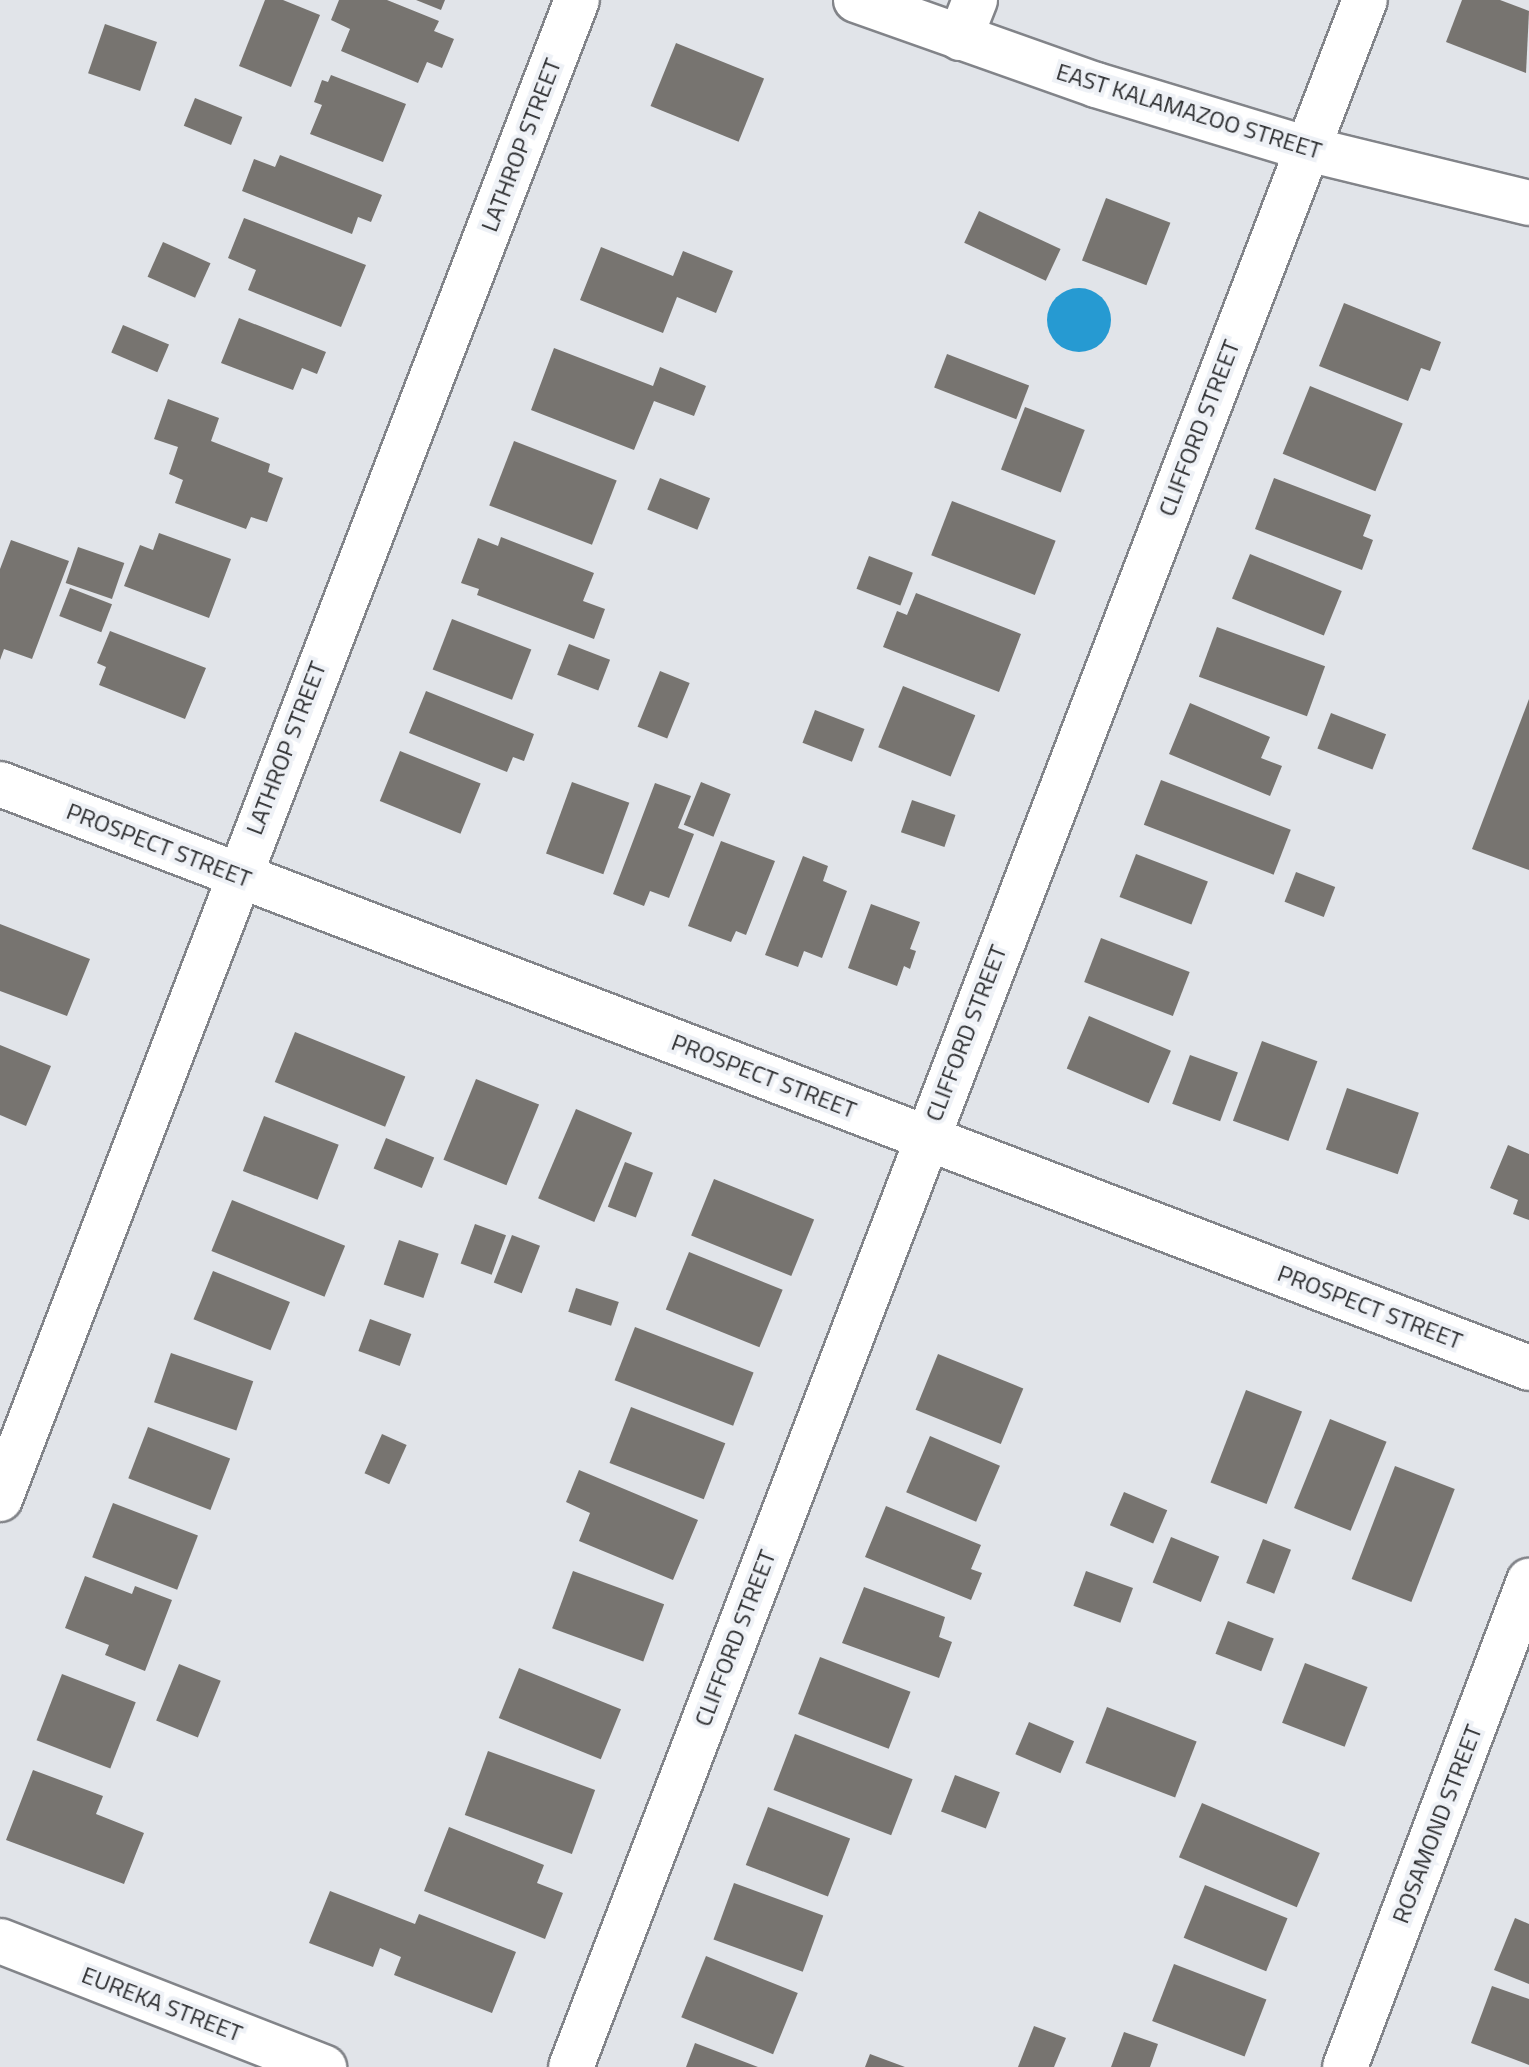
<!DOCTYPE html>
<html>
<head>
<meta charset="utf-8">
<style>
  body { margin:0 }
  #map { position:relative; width:1529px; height:2067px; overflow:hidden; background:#e1e4e9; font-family:"Titillium Web",sans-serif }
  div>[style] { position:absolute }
  .water>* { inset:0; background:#269ad2 }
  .round { border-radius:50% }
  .building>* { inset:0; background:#777470; transform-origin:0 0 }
  .roads { filter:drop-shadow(2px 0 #828489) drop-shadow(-2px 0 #828489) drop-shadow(0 2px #828489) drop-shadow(0 -2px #828489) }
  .minor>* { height:44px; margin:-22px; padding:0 22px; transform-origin:22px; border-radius:22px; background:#fff }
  span { translate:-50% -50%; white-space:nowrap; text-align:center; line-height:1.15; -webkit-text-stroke:8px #eef1f6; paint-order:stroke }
  .street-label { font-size:24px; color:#2d2e30 }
</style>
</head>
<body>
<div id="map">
  <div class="water">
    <div class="round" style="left:1047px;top:288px;width:64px;height:64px"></div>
  </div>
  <div class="building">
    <div style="clip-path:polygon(265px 0,283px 0,320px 15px,291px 87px,239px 66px)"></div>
    <div style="clip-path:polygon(339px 0,387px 0,439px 21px,434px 31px,454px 39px,442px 68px,427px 62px,418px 83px,341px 51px,350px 29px,331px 20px)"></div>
    <div style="clip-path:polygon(416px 0,445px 0,441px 10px)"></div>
    <div style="clip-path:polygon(1462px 0,1500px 0,1529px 11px,1526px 73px,1446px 42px)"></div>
    <div style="left:105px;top:24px;width:55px;height:52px;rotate:19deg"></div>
    <div style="left:676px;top:43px;width:95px;height:68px;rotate:22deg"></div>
    <div style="clip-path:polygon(331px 75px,406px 104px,383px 162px,310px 134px,322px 105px,314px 102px,322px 80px,328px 82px)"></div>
    <div style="left:195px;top:98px;width:51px;height:30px;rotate:22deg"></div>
    <div style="clip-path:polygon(280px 155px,382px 195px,371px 222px,358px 217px,352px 234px,242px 191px,254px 159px,275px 167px)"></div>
    <div style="left:1106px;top:198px;width:69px;height:67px;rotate:21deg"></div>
    <div style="left:979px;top:211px;width:90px;height:35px;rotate:25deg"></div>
    <div style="clip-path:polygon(244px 218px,366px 265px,341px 327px,248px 290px,256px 270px,228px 258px)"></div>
    <div style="left:163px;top:242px;width:52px;height:38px;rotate:24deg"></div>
    <div style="clip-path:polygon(601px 247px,673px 276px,683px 251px,733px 271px,716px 313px,677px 297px,663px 333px,580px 300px)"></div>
    <div style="clip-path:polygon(1344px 303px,1441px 342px,1430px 371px,1421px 368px,1408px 401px,1319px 366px)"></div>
    <div style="clip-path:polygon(239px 318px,326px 352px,317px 374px,302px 368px,293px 390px,221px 363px)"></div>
    <div style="left:123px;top:325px;width:50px;height:30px;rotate:23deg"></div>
    <div style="clip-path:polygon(554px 348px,653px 386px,660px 367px,706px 386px,694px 416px,654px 401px,634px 450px,531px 410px)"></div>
    <div style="left:947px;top:354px;width:88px;height:36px;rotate:21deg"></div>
    <div style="left:1310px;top:386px;width:100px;height:73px;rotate:22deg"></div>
    <div style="clip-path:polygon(168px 399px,219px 418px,211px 441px,270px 464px,268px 472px,283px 478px,267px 522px,251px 517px,246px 529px,175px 503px,183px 480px,169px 474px,178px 447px,154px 439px)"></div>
    <div style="left:1025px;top:407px;width:64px;height:67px;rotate:21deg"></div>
    <div style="left:514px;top:441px;width:110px;height:69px;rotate:21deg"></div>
    <div style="left:660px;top:478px;width:54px;height:34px;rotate:22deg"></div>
    <div style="clip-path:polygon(1274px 478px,1371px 515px,1363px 536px,1373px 540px,1362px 570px,1255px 529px)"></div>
    <div style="left:952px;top:501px;width:111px;height:58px;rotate:21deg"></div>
    <div style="clip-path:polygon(159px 533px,231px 559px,209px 618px,124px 586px,140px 545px,153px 550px)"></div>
    <div style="clip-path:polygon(501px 537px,594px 573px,583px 601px,605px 609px,594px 639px,477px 595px,479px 589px,461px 583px,478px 538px,498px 546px)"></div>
    <div style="clip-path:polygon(11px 540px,69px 561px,32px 659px,4px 649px,0 660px,0 569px)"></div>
    <div style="left:78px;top:547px;width:49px;height:38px;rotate:19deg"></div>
    <div style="left:1250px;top:554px;width:99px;height:48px;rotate:22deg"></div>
    <div style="left:869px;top:556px;width:47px;height:35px;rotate:21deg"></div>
    <div style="left:70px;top:588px;width:45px;height:30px;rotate:21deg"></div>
    <div style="clip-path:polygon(916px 593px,1021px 634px,999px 692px,883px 647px,897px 611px,907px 615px)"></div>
    <div style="left:452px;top:619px;width:85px;height:54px;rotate:21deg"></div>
    <div style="left:1217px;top:627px;width:115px;height:53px;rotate:20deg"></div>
    <div style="clip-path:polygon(110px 631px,206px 668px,185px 719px,99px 685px,106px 667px,97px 663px)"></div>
    <div style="left:569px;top:644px;width:44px;height:33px;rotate:21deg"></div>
    <div style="left:660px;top:671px;width:32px;height:60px;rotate:22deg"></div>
    <div style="left:903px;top:686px;width:78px;height:66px;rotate:22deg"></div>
    <div style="clip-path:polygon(426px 691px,534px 734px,524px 761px,513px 757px,507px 772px,409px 733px)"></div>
    <div style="clip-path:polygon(1529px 699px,1529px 870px,1472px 849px)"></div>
    <div style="clip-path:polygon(1190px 703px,1270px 737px,1261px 758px,1282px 766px,1270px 796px,1169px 754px)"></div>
    <div style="left:815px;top:710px;width:53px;height:35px;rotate:21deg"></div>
    <div style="left:1331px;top:713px;width:59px;height:38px;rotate:21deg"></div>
    <div style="left:400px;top:751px;width:87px;height:54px;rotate:22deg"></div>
    <div style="left:1161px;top:780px;width:139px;height:48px;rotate:21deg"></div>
    <div style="left:572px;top:782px;width:61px;height:76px;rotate:20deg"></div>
    <div style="left:701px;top:782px;width:32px;height:46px;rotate:22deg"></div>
    <div style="clip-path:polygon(655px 783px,691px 796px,678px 828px,694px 834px,669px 898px,650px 891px,644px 906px,613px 894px)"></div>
    <div style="left:912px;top:800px;width:46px;height:34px;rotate:19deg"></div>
    <div style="clip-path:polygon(721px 841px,775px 861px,746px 935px,736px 931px,731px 942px,688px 926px)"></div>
    <div style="left:1136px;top:854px;width:77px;height:46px;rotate:21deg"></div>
    <div style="clip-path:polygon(803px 856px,828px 866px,823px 881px,847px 891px,822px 958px,804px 951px,798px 967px,765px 955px)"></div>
    <div style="left:1296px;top:872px;width:42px;height:32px;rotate:21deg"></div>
    <div style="clip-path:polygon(871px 904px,920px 922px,910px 949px,916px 951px,910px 969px,904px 966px,897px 986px,848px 968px)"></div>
    <div style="clip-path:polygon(0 924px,90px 959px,67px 1016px,0 991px)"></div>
    <div style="left:1101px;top:938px;width:95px;height:47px;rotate:21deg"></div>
    <div style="left:1089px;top:1016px;width:89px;height:57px;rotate:23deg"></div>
    <div style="left:295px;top:1032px;width:119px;height:54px;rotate:22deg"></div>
    <div style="left:1262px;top:1041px;width:59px;height:85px;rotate:20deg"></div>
    <div style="clip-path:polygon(0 1045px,51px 1066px,26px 1126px,0 1115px)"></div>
    <div style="left:1190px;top:1055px;width:51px;height:52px;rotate:20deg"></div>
    <div style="left:476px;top:1079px;width:68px;height:87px;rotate:22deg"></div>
    <div style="left:1347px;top:1088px;width:76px;height:65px;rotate:19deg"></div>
    <div style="left:576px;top:1109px;width:61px;height:97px;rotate:23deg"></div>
    <div style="left:264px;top:1116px;width:80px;height:59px;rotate:21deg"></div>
    <div style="left:386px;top:1138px;width:52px;height:33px;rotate:22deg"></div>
    <div style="clip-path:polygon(1508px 1145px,1529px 1154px,1529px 1220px,1513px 1214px,1518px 1200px,1490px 1188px)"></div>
    <div style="left:625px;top:1162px;width:30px;height:48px;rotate:21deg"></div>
    <div style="left:714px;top:1179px;width:108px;height:61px;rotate:22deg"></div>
    <div style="left:232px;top:1200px;width:122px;height:55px;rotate:22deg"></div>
    <div style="left:475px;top:1224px;width:33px;height:42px;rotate:20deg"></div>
    <div style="left:512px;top:1235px;width:30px;height:51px;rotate:21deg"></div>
    <div style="left:399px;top:1240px;width:42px;height:47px;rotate:19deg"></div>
    <div style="left:689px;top:1252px;width:101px;height:62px;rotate:22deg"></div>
    <div style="left:213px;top:1271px;width:83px;height:52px;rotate:22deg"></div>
    <div style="left:576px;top:1288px;width:45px;height:25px;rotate:18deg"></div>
    <div style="left:370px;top:1319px;width:44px;height:34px;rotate:20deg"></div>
    <div style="left:635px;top:1327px;width:127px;height:57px;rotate:21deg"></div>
    <div style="left:171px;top:1353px;width:87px;height:52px;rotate:19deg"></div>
    <div style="left:938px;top:1354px;width:92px;height:60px;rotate:22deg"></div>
    <div style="left:1246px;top:1390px;width:60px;height:99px;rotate:21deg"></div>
    <div style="left:631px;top:1407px;width:101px;height:60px;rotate:21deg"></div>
    <div style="left:1330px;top:1419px;width:61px;height:96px;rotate:22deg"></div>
    <div style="left:148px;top:1427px;width:88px;height:55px;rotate:21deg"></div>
    <div style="left:382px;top:1434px;width:27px;height:43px;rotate:24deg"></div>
    <div style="left:930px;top:1436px;width:76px;height:61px;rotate:23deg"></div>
    <div style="left:1395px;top:1466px;width:64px;height:121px;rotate:21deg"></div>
    <div style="clip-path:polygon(579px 1470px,698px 1520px,673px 1580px,579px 1541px,590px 1513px,566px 1502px)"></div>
    <div style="left:1124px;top:1492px;width:47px;height:36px;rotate:23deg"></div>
    <div style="left:113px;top:1503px;width:91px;height:58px;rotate:21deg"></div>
    <div style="clip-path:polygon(886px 1506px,981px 1545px,971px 1569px,982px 1573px,971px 1600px,865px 1557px)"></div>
    <div style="left:1171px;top:1537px;width:52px;height:49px;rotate:22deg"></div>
    <div style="left:1263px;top:1539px;width:30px;height:47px;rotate:21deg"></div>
    <div style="left:573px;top:1571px;width:97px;height:61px;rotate:20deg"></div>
    <div style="left:1086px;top:1571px;width:50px;height:37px;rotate:20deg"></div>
    <div style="clip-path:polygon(85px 1576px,132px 1594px,135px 1586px,172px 1600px,145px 1671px,105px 1655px,109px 1645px,65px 1628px)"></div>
    <div style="clip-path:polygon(864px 1587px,945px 1617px,939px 1637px,952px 1642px,939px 1678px,842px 1643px)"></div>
    <div style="left:1228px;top:1621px;width:49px;height:35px;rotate:21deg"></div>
    <div style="left:820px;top:1657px;width:97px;height:61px;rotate:21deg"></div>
    <div style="left:1305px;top:1663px;width:67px;height:64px;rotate:21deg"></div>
    <div style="left:179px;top:1664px;width:45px;height:61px;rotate:22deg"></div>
    <div style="left:519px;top:1668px;width:110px;height:54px;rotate:22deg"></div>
    <div style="left:62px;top:1674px;width:79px;height:71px;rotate:21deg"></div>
    <div style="left:1107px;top:1707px;width:96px;height:60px;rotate:21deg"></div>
    <div style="left:1029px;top:1722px;width:49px;height:35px;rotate:23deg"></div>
    <div style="left:795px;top:1734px;width:126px;height:60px;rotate:21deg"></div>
    <div style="left:488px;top:1751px;width:114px;height:68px;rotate:20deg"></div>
    <div style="clip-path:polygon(33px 1770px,103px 1796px,96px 1814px,144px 1833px,124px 1884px,6px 1840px)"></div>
    <div style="left:955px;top:1775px;width:48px;height:39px;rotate:21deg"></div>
    <div style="left:1202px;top:1803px;width:128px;height:59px;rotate:23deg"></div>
    <div style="left:768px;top:1807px;width:88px;height:62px;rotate:21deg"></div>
    <div style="clip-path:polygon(449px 1827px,544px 1865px,537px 1883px,563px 1893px,545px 1939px,424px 1891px)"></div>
    <div style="left:734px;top:1883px;width:95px;height:60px;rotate:20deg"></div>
    <div style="left:1205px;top:1885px;width:89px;height:57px;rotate:22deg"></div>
    <div style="clip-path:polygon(330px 1891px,415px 1924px,419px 1914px,516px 1952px,492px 2013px,394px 1975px,401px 1957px,380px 1948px,373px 1967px,309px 1943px)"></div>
    <div style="clip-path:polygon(1515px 1918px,1529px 1924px,1529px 1984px,1494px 1970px)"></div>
    <div style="left:706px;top:1956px;width:99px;height:66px;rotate:22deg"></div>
    <div style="left:1174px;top:1964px;width:99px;height:61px;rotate:21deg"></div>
    <div style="clip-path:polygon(1492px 1986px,1529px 1999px,1529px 2065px,1471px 2043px)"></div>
    <div style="clip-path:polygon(1034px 2026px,1066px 2038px,1054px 2067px,1018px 2067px)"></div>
    <div style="clip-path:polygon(1124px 2032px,1158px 2044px,1150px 2067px,1111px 2067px)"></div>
    <div style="clip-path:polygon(695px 2043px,758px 2067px,686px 2067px)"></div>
    <div style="clip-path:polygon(870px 2054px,905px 2067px,865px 2067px)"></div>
  </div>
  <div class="roads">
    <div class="minor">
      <div style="left:856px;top:0;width:255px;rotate:19.5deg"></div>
      <div style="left:1096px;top:85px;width:221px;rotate:16.8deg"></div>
      <div style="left:1308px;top:149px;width:228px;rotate:13.7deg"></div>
      <div style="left:960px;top:38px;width:41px;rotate:-68.5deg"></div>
      <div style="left:0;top:784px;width:1637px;rotate:20.9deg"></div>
      <div style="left:0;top:1499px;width:1606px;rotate:-68.95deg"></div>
      <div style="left:0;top:1941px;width:348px;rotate:21.3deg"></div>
      <div style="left:571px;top:2067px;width:2214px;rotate:-68.99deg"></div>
      <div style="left:1345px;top:2067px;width:520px;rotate:-69.26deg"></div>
    </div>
  </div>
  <div class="street-label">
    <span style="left:1189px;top:111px;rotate:17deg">EAST KALAMAZOO STREET</span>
    <span style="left:521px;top:145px;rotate:-69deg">LATHROP STREET</span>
    <span style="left:1199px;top:428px;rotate:-69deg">CLIFFORD STREET</span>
    <span style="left:286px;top:748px;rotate:-69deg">LATHROP STREET</span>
    <span style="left:159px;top:845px;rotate:21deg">PROSPECT STREET</span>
    <span style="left:966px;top:1033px;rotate:-69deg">CLIFFORD STREET</span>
    <span style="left:764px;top:1076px;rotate:21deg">PROSPECT STREET</span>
    <span style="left:1370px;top:1307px;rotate:21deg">PROSPECT STREET</span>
    <span style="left:735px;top:1638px;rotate:-69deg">CLIFFORD STREET</span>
    <span style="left:1437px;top:1824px;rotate:-69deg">ROSAMOND STREET</span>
    <span style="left:162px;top:2004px;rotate:21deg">EUREKA STREET</span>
  </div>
</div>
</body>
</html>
